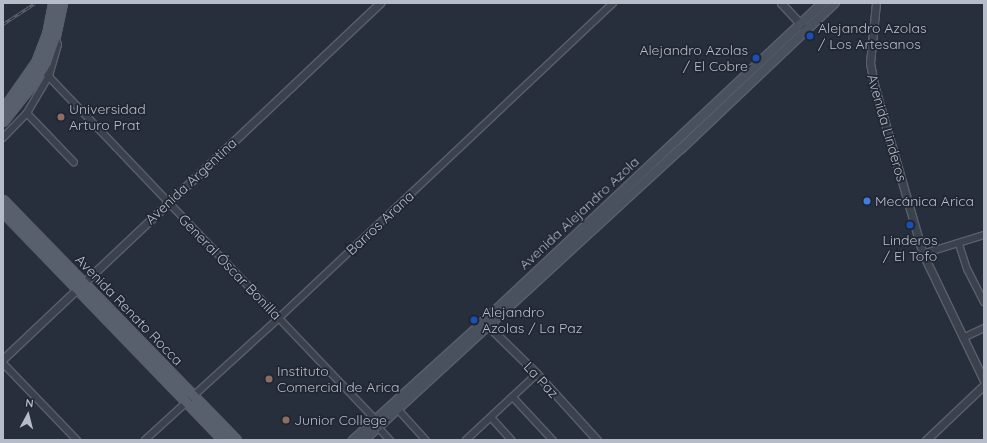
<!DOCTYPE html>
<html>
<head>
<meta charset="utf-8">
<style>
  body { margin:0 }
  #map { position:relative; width:987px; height:443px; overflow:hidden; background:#272f3d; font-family:Quicksand,sans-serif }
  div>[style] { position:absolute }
  .roads { filter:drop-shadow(1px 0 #595f6b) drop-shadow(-1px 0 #595f6b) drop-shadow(0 1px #595f6b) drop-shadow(0 -1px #595f6b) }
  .minor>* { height:5.5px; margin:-2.75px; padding:0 2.75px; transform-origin:2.75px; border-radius:2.75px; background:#3b414d }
  .tertiary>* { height:7px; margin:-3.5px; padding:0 3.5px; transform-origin:3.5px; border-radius:3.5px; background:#3b414d }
  .secondary>* { height:8px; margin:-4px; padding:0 4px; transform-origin:4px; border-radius:4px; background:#49515f }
  .primary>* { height:9px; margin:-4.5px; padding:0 4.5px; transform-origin:4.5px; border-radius:4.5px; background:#59606d }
  .rail>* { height:3px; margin-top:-1.5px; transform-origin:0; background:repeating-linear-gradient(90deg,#202632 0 4.5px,#5d6573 0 9px); box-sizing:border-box; border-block:1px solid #5d6573 }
  .dots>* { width:11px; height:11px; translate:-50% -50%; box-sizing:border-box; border:2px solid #202632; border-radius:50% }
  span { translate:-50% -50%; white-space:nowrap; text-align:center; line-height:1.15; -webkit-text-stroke:3.5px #202632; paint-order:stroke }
  .poi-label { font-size:14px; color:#b7bdc8 }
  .left { translate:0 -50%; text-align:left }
  .right { translate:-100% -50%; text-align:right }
  .street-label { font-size:14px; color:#b7bdc8 }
  .frame { position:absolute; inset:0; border:4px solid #b7bdc8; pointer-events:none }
  .north { position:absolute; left:8px; top:395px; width:40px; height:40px; -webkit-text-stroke:3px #202632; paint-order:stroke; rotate:7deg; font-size:11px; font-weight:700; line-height:16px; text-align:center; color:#b7bdc8 }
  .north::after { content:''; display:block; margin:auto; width:14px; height:18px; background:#b7bdc8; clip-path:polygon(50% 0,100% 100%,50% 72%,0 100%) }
</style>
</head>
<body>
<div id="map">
  <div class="roads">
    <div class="minor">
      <div style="left:40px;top:67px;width:486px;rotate:46.4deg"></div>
      <div style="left:27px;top:113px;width:68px;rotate:46.2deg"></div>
      <div style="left:3px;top:138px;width:35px;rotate:-46deg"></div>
      <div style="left:27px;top:113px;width:43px;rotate:-59.3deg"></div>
      <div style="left:49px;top:76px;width:32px;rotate:-74deg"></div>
      <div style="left:58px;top:45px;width:9px;rotate:-108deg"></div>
      <div style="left:959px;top:243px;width:28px;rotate:72deg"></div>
      <div style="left:968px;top:270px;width:36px;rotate:63deg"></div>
      <div style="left:923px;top:254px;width:64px;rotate:-17.3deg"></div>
      <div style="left:963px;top:338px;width:23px;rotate:-25deg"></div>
      <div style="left:3px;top:363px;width:107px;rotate:46.1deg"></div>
      <div style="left:513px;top:397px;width:59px;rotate:47.1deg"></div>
      <div style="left:398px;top:409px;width:42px;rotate:47.9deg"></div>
      <div style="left:491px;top:417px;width:31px;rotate:48deg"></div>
      <div style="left:378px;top:427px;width:18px;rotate:47deg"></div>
      <div style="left:145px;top:440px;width:181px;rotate:-42.3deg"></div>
      <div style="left:279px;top:318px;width:459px;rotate:-43.3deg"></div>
      <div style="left:466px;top:440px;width:97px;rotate:-42.9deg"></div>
    </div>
    <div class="tertiary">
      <div style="left:781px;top:3px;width:37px;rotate:47deg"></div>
      <div style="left:876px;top:3px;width:60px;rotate:95.7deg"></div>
      <div style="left:870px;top:63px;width:25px;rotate:79deg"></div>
      <div style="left:875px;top:88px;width:173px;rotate:73.9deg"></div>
      <div style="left:923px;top:254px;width:141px;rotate:64.3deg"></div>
      <div style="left:485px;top:323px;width:73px;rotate:44.4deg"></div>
      <div style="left:537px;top:374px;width:89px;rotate:47.7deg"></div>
      <div style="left:3px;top:359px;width:519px;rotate:-43.36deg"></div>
      <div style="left:926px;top:440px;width:80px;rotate:-43.5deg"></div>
    </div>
    <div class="secondary">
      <div style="left:353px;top:440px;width:176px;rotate:-42.2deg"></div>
      <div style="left:483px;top:322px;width:466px;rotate:-43.2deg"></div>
      <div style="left:364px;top:440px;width:430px;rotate:-42.6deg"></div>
      <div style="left:681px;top:149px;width:212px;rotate:-43.5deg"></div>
    </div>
    <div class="primary">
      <div style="left:3px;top:109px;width:57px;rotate:-54.9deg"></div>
      <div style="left:36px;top:62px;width:30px;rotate:-69deg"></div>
      <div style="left:47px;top:34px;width:32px;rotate:-79deg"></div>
      <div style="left:3px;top:121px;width:48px;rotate:-51.7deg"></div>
      <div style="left:33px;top:83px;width:25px;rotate:-58deg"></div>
      <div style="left:46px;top:62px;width:28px;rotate:-71deg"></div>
      <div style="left:55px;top:36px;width:34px;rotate:-78deg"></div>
      <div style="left:3px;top:200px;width:334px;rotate:45.8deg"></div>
      <div style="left:3px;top:212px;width:317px;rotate:46deg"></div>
    </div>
  </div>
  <div class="rail">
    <div style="left:3px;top:24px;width:38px;rotate:-33deg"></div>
  </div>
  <div class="dots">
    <div style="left:810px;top:36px;background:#1a4fb4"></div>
    <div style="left:756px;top:58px;background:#1a4fb4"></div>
    <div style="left:61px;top:117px;background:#8d6e63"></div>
    <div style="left:867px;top:201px;background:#3f7fe0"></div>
    <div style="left:910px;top:225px;background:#1a4fb4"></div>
    <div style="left:474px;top:320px;background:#1a4fb4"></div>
    <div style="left:269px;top:379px;background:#8d6e63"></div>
    <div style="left:286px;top:420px;background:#8d6e63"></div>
  </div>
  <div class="poi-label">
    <span class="left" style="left:818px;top:36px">Alejandro Azolas<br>/ Los Artesanos</span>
    <span class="right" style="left:748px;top:58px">Alejandro Azolas<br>/ El Cobre</span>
    <span class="left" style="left:69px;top:117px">Universidad<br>Arturo Prat</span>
    <span class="left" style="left:875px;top:201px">Mecánica Arica</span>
    <span style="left:910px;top:248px">Linderos<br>/ El Tofo</span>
    <span class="left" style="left:482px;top:320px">Alejandro<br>Azolas / La Paz</span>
    <span class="left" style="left:277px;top:379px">Instituto<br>Comercial de Arica</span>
    <span class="left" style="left:294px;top:420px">Junior College</span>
  </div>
  <div class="street-label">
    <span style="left:887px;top:128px;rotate:74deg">Avenida Linderos</span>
    <span style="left:191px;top:181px;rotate:-43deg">Avenida Argentina</span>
    <span style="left:579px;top:213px;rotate:-43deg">Avenida Alejandro Azola</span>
    <span style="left:380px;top:223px;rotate:-43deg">Barros Arana</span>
    <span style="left:230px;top:267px;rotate:46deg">General Óscar Bonilla</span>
    <span style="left:129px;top:310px;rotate:46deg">Avenida Renato Rocca</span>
    <span style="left:541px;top:380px;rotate:47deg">La Paz</span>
  </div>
  <div class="frame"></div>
  <div class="north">N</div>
</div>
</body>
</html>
